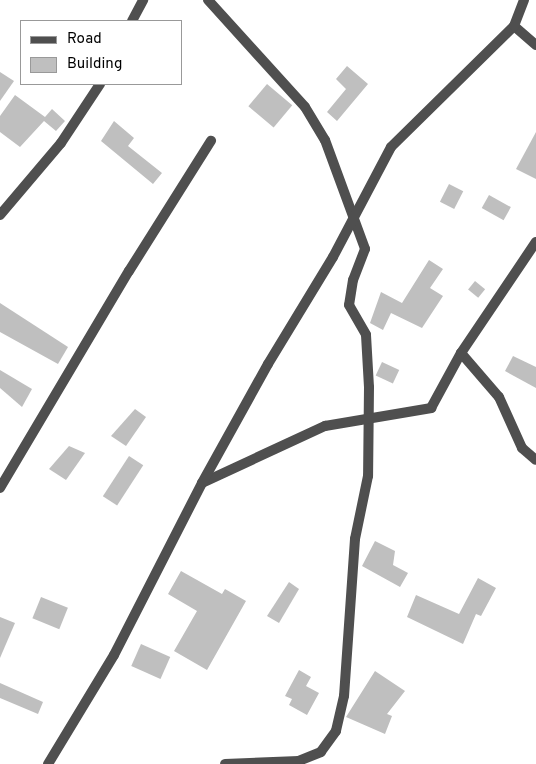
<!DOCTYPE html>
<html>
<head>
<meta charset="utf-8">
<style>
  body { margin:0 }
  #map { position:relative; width:536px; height:764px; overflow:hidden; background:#fff; font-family:Overpass,sans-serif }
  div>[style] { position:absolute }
  .building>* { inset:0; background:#bfbfbf; transform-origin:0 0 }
  .minor>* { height:10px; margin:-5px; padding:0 5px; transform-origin:5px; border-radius:5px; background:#4f4f4f }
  span { translate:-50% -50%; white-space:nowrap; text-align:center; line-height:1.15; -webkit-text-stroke:5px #fff; paint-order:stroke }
  .legend { position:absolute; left:20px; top:20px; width:162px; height:65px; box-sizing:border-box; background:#fff; border:1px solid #999; margin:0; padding:6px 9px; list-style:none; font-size:15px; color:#000 }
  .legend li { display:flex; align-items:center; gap:10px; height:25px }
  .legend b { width:25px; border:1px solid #999 }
</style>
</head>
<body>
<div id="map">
  <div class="building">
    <div style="clip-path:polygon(347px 66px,368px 84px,337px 121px,327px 112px,346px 89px,336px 79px)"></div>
    <div style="clip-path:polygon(0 72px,14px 81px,0 101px)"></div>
    <div style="left:267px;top:84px;width:33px;height:29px;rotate:40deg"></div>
    <div style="clip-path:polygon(15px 95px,45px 117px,52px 109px,65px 121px,56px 131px,44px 121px,20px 147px,0 132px,0 116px)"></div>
    <div style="clip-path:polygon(114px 121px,134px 138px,128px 146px,162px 173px,153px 184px,101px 141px)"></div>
    <div style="clip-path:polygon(536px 132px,536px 179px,516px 169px)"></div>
    <div style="left:449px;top:184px;width:16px;height:20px;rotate:27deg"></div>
    <div style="left:489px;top:195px;width:25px;height:15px;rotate:29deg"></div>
    <div style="clip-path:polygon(429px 260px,443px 269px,430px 288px,443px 296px,422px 328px,391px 313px,383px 330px,370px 323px,381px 292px,402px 303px)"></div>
    <div style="left:475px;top:281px;width:13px;height:11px;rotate:39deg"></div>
    <div style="clip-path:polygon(0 303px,68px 347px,58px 364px,0 332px)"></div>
    <div style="clip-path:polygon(513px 356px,536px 367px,536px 388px,505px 371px)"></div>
    <div style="left:382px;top:362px;width:19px;height:15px;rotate:25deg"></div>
    <div style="clip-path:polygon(0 370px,32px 389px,22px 407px,0 388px)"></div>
    <div style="clip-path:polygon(135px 409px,146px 417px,126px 446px,111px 436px)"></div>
    <div style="clip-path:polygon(69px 446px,85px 453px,66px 480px,49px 469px)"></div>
    <div style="left:129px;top:456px;width:17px;height:48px;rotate:33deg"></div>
    <div style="clip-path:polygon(375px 541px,395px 551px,393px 565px,408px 573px,400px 587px,362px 566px)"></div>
    <div style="clip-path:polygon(181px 571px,222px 594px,225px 589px,246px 601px,207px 670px,174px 651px,197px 611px,168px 594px)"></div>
    <div style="clip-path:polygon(478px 578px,496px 588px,481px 616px,476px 614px,463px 644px,407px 617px,416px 595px,459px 614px)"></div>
    <div style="clip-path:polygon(289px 582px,299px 589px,279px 623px,267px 616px)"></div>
    <div style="left:41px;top:597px;width:29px;height:23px;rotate:22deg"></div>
    <div style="clip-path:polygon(0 617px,15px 623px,0 658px)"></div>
    <div style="left:141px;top:644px;width:32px;height:24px;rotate:24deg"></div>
    <div style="clip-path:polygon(299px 670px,311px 677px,306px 686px,319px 693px,307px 715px,289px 705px,292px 699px,285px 696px)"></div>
    <div style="clip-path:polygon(375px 671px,405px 691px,387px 714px,392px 716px,385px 734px,346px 717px)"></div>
    <div style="clip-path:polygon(0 683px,43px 702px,38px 714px,0 698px)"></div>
  </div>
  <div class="minor">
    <div style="left:208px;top:0;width:144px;rotate:47.8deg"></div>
    <div style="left:305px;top:107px;width:39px;rotate:59deg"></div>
    <div style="left:325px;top:140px;width:116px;rotate:69.8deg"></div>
    <div style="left:365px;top:249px;width:33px;rotate:111deg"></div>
    <div style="left:353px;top:280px;width:25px;rotate:99deg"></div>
    <div style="left:349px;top:305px;width:34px;rotate:60deg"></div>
    <div style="left:366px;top:335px;width:52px;rotate:86.7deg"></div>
    <div style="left:369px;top:387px;width:89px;rotate:90.6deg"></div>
    <div style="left:368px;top:476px;width:64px;rotate:101.7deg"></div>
    <div style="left:355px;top:539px;width:157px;rotate:94deg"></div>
    <div style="left:344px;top:696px;width:36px;rotate:103deg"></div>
    <div style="left:336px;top:731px;width:26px;rotate:126deg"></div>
    <div style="left:321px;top:752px;width:24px;rotate:158deg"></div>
    <div style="left:299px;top:761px;width:74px;rotate:177.7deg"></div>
    <div style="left:132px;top:21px;width:24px;rotate:-62deg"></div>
    <div style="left:514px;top:26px;width:29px;rotate:41deg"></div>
    <div style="left:0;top:215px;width:94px;rotate:-49.7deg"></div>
    <div style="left:61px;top:143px;width:71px;rotate:-56.5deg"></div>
    <div style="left:461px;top:353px;width:58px;rotate:49.2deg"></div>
    <div style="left:499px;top:397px;width:56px;rotate:65.7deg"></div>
    <div style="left:522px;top:448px;width:18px;rotate:41deg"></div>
    <div style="left:202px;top:483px;width:136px;rotate:-24.9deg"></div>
    <div style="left:325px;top:426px;width:108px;rotate:-9.6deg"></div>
    <div style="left:431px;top:408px;width:63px;rotate:-61.4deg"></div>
    <div style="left:461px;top:353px;width:134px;rotate:-56deg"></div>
    <div style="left:0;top:488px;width:252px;rotate:-59.3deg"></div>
    <div style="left:129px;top:271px;width:154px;rotate:-57.8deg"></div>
    <div style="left:48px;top:764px;width:127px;rotate:-58.8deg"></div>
    <div style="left:114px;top:655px;width:193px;rotate:-62.9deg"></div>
    <div style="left:202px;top:483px;width:136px;rotate:-61deg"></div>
    <div style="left:268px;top:364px;width:125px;rotate:-58.7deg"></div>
    <div style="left:333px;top:257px;width:124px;rotate:-62.2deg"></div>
    <div style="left:391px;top:147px;width:173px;rotate:-44.5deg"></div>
    <div style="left:514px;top:26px;width:28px;rotate:-69deg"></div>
  </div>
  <ul class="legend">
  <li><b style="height:6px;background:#4f4f4f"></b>Road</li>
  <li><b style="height:14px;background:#bfbfbf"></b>Building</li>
  </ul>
</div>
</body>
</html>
